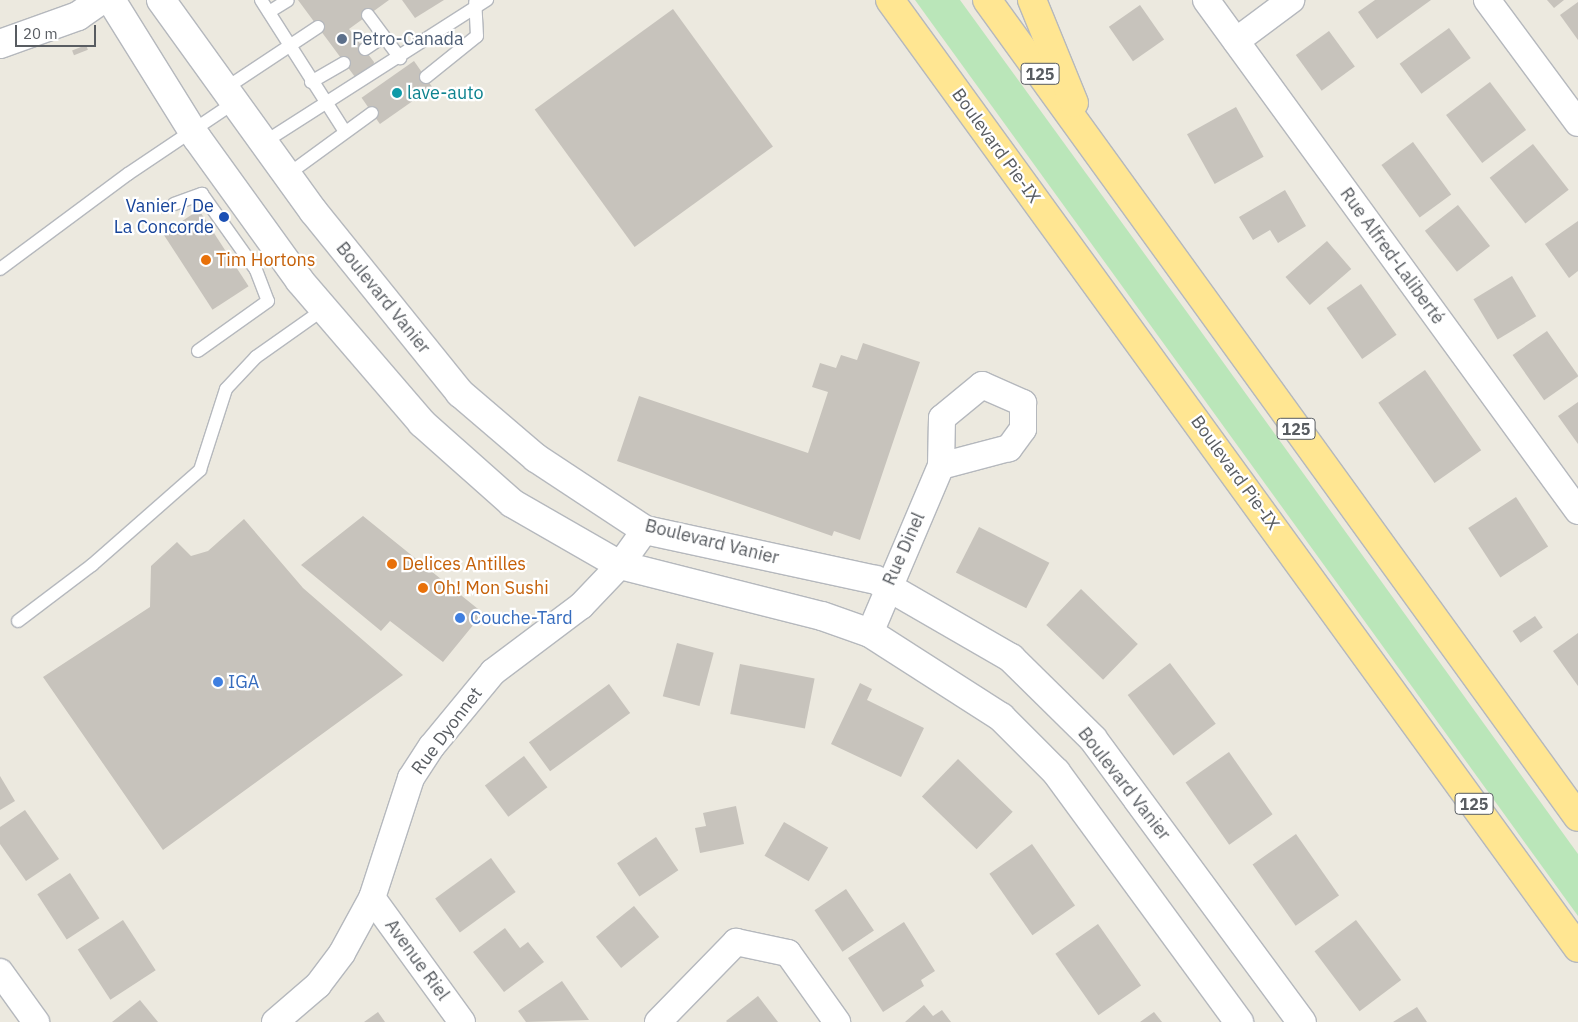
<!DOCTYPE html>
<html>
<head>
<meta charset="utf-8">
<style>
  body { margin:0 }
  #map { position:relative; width:1578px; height:1022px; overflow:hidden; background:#ece9df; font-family:"IBM Plex Sans",sans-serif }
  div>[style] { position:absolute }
  .green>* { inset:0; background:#bae6b9 }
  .building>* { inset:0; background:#c7c3bc; transform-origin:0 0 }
  .roads { filter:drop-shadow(1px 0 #b5b8bd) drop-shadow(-1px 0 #b5b8bd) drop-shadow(0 1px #b5b8bd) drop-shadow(0 -1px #b5b8bd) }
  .service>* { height:12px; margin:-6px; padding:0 6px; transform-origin:6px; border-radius:6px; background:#fff }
  .minor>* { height:26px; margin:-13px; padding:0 13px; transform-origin:13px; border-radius:13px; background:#fff }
  .tertiary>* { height:28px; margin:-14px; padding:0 14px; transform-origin:14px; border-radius:14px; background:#fff }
  .trunk>* { height:28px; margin:-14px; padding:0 14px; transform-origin:14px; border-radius:14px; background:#ffe692 }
  .dots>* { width:14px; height:14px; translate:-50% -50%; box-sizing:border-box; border:2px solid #fff; border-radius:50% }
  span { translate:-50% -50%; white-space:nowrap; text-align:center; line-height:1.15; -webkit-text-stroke:4.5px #fff; paint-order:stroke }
  .shield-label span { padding:1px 4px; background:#fff; border:1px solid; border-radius:4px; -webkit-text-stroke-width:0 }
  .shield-label { font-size:16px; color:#585c61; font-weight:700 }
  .service-label { font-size:18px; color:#4e5e75 }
  .left { translate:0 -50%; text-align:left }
  .culture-label { font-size:18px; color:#0d838f }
  .street-label { font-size:18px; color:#585c61 }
  .transit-label { font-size:18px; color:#164399 }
  .right { translate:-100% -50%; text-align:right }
  .food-label { font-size:18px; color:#c56008 }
  .shop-label { font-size:18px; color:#366cbe }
  .scale { position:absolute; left:15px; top:25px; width:81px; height:22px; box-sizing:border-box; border:2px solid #585c61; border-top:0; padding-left:6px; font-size:15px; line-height:18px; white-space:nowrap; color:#585c61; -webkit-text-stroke:4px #fff; paint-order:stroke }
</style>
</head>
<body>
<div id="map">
  <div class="green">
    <div style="clip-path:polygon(915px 0,960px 0,1197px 326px,1578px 854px,1578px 916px)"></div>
  </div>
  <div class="building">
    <div style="clip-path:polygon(298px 0,389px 0,349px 29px,374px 62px,373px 68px,355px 77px)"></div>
    <div style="clip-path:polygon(402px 0,444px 0,415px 18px)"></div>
    <div style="clip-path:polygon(1375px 0,1431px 0,1377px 39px,1358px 12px)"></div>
    <div style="clip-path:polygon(1547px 0,1564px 0,1554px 8px)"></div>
    <div style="clip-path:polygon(1578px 2px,1578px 40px,1560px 15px)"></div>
    <div style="left:1140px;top:5px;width:42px;height:38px;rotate:55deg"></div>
    <div style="left:673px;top:9px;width:170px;height:171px;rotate:54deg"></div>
    <div style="left:1449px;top:28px;width:37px;height:61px;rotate:54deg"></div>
    <div style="left:1329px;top:31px;width:44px;height:41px;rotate:54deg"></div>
    <div style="left:86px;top:45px;width:5px;height:15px;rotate:68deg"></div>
    <div style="left:414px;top:61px;width:32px;height:64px;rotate:55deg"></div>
    <div style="left:1490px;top:82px;width:60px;height:55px;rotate:53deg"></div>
    <div style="left:1236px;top:107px;width:57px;height:56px;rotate:61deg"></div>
    <div style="left:1413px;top:142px;width:65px;height:39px;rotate:54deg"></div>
    <div style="left:1533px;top:144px;width:58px;height:55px;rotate:52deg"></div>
    <div style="clip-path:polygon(1285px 190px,1306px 226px,1278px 243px,1270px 230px,1253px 240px,1239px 217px)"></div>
    <div style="left:1458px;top:205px;width:52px;height:42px;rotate:52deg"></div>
    <div style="left:199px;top:210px;width:91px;height:43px;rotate:57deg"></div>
    <div style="clip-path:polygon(1578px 221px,1578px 271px,1569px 278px,1545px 244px)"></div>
    <div style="left:1327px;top:241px;width:37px;height:55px;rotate:49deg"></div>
    <div style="left:1512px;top:276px;width:47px;height:45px;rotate:59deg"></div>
    <div style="left:1361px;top:284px;width:62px;height:42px;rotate:55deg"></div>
    <div style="left:1547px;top:331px;width:55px;height:42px;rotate:55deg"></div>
    <div style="clip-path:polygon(863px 343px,920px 362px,860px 540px,834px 531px,832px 536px,617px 461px,639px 396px,808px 453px,828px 392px,812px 387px,820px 363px,836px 368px,841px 355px,857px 360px)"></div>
    <div style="left:1425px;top:370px;width:98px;height:57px;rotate:55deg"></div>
    <div style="clip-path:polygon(1578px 402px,1578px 444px,1558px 416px)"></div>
    <div style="left:1516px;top:497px;width:59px;height:57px;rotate:57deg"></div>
    <div style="clip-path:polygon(363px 516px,483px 613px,443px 662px,390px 621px,381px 631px,301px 565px)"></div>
    <div style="clip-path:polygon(244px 519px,303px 588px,403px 675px,163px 850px,43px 677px,150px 607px,151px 566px,177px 542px,191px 556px,208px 551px)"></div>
    <div style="left:979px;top:527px;width:79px;height:51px;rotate:27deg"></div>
    <div style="left:1081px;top:589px;width:79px;height:50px;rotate:44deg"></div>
    <div style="left:1535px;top:616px;width:14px;height:27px;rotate:56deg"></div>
    <div style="clip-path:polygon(1578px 633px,1578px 686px,1553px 651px)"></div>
    <div style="left:677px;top:643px;width:38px;height:55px;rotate:15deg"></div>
    <div style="left:1170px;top:663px;width:76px;height:53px;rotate:53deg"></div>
    <div style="left:740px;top:664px;width:76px;height:51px;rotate:11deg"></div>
    <div style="clip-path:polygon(860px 683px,872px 689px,867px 700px,924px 728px,901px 777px,831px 744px)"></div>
    <div style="left:609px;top:684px;width:36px;height:99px;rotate:54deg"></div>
    <div style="left:1229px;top:752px;width:76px;height:53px;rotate:55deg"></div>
    <div style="left:524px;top:756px;width:39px;height:49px;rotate:53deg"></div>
    <div style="left:958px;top:759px;width:76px;height:52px;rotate:44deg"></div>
    <div style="clip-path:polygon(0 776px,15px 801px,0 810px)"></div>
    <div style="clip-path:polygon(736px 806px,744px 844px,700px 853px,695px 828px,706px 826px,703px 813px)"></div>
    <div style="clip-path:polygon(25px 810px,59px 859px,26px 881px,0 844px,0 827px)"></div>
    <div style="left:784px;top:822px;width:51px;height:39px;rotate:30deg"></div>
    <div style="left:1296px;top:834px;width:75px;height:53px;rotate:55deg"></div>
    <div style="left:656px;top:837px;width:40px;height:47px;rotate:56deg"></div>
    <div style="left:1032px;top:844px;width:75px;height:52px;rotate:55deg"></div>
    <div style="left:491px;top:858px;width:42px;height:69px;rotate:54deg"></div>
    <div style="left:70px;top:873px;width:54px;height:39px;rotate:57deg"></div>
    <div style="left:846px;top:889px;width:50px;height:38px;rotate:56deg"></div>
    <div style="left:634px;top:906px;width:40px;height:49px;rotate:51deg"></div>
    <div style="left:123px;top:920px;width:60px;height:54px;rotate:57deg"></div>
    <div style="left:1356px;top:920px;width:75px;height:52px;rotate:53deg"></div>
    <div style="clip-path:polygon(904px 922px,935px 971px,921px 980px,924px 986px,883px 1012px,848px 958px)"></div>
    <div style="left:1098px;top:924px;width:75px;height:52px;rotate:55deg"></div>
    <div style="clip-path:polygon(505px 928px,520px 948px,528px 942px,544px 962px,504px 992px,473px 952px)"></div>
    <div style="clip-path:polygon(562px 981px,589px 1020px,526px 1022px,518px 1011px)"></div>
    <div style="clip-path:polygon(758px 996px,778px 1022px,727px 1022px,726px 1021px)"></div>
    <div style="clip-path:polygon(140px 1000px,158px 1022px,112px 1022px)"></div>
    <div style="clip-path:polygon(924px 1005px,933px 1016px,942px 1010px,951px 1022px,905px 1022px)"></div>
    <div style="clip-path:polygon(1417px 1007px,1427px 1022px,1393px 1022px)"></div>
    <div style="clip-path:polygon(378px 1012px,385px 1022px,364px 1022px)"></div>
    <div style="clip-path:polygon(1154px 1012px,1162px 1022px,1140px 1022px)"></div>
  </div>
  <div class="roads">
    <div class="service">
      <div style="left:261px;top:0;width:156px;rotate:57.5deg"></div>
      <div style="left:269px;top:12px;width:22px;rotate:-32deg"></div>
      <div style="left:368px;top:15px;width:54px;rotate:53.3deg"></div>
      <div style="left:365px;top:49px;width:22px;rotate:-34deg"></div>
      <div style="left:426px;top:77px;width:65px;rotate:-38.8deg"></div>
      <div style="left:477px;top:36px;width:34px;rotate:-93deg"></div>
      <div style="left:311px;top:82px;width:38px;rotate:-30deg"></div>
      <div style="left:223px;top:90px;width:114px;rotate:-33.6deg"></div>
      <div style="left:263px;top:143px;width:266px;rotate:-32.6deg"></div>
      <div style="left:287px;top:175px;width:105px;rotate:-36.1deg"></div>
      <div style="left:174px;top:204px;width:30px;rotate:-20deg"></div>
      <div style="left:202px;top:194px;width:93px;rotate:54.6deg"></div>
      <div style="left:256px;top:270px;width:33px;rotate:69deg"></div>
      <div style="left:268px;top:301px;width:86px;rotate:144.5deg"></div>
      <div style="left:0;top:269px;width:159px;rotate:-36.6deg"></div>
      <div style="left:128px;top:174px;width:125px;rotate:-33.9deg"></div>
      <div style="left:18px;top:621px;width:93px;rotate:-37.1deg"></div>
      <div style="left:92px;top:565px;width:144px;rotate:-41.3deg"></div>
      <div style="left:200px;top:470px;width:85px;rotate:-72.2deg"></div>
      <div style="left:226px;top:389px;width:44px;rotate:-46.8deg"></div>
      <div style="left:256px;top:357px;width:83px;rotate:-35.2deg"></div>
    </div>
    <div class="minor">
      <div style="left:1206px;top:0;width:632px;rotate:53.95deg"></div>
      <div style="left:1487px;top:0;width:153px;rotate:53.5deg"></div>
      <div style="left:1236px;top:41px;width:69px;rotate:-36.7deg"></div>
      <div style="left:870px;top:633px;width:181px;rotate:-67deg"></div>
      <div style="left:941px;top:466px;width:48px;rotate:-88.8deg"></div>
      <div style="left:942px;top:418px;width:52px;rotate:-39.5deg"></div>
      <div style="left:982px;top:385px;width:45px;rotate:23.7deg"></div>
      <div style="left:1023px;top:403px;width:26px;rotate:90deg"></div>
      <div style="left:1023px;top:429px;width:24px;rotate:126deg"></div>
      <div style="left:1009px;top:448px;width:70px;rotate:165.2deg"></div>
      <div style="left:372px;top:898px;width:153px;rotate:54deg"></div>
      <div style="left:0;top:972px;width:62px;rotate:54.2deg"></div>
      <div style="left:275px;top:1022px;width:57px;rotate:-40.7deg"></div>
      <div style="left:318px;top:985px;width:40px;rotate:-53deg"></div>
      <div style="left:342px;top:953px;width:63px;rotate:-61.4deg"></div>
      <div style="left:372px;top:898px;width:126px;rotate:-72deg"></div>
      <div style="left:411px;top:778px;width:38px;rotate:-57deg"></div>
      <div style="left:432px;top:746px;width:96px;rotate:-50.5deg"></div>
      <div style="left:493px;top:672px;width:110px;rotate:-36.9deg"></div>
      <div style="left:581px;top:606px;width:57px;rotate:-46.4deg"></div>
      <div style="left:620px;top:565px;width:43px;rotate:-54.5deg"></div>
      <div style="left:658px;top:1022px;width:112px;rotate:-45.7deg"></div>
      <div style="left:736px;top:942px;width:53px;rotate:11.9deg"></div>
      <div style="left:788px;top:953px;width:85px;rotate:54.6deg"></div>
    </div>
    <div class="tertiary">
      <div style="left:111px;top:0;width:163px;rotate:58.1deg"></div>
      <div style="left:197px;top:138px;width:176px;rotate:54.2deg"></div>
      <div style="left:300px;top:281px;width:187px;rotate:49.3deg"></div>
      <div style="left:422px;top:423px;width:120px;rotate:41.6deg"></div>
      <div style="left:512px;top:503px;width:125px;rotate:29.9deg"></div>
      <div style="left:620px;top:565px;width:208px;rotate:14.2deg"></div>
      <div style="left:822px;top:616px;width:51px;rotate:19.5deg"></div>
      <div style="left:870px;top:633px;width:156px;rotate:32.7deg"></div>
      <div style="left:1001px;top:717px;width:78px;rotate:45deg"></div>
      <div style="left:1056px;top:772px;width:310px;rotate:53.8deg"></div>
      <div style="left:161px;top:0;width:261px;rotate:54.2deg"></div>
      <div style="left:314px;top:212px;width:233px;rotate:51.1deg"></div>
      <div style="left:460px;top:393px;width:100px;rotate:40.5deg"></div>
      <div style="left:536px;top:458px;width:131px;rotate:33.4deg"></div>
      <div style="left:645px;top:530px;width:236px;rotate:12.2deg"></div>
      <div style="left:876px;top:580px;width:156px;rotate:30deg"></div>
      <div style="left:1011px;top:658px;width:115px;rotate:44.6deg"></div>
      <div style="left:1093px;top:739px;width:352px;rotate:53.6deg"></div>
      <div style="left:0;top:44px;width:83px;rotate:-19.7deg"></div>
      <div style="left:78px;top:16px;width:28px;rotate:-35deg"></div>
    </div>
    <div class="trunk">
      <div style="left:890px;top:0;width:1171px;rotate:54.03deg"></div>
      <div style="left:987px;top:0;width:1008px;rotate:54.12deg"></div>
      <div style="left:1032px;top:0;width:111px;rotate:67.8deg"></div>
    </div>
  </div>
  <div class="dots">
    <div style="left:342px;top:39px;background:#5c6f8a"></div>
    <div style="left:397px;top:93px;background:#0f9aa8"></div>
    <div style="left:224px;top:217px;background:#1a4fb4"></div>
    <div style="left:206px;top:260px;background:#e8710a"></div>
    <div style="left:392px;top:564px;background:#e8710a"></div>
    <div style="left:423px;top:588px;background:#e8710a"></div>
    <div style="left:460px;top:618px;background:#3f7fe0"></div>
    <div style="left:218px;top:682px;background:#3f7fe0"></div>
  </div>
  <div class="shield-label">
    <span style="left:1040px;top:74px">125</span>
    <span style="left:1296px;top:429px">125</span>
    <span style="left:1474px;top:804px">125</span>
  </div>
  <div class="service-label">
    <span class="left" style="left:352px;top:39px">Petro-Canada</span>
  </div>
  <div class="culture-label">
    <span class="left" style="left:407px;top:93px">lave-auto</span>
  </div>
  <div class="street-label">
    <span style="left:996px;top:146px;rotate:54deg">Boulevard Pie-IX</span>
    <span style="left:1392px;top:256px;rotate:54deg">Rue Alfred-Laliberté</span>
    <span style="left:383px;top:298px;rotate:51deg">Boulevard Vanier</span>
    <span style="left:1235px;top:473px;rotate:54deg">Boulevard Pie-IX</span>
    <span style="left:712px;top:542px;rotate:14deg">Boulevard Vanier</span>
    <span style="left:904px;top:549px;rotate:-66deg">Rue Dinel</span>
    <span style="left:447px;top:731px;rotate:-53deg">Rue Dyonnet</span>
    <span style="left:1124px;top:784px;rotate:52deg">Boulevard Vanier</span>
    <span style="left:417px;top:960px;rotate:54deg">Avenue Riel</span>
  </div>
  <div class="transit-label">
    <span class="right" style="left:214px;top:217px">Vanier / De<br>La Concorde</span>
  </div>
  <div class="food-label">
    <span class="left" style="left:216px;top:260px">Tim Hortons</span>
    <span class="left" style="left:402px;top:564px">Delices Antilles</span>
    <span class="left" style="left:433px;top:588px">Oh! Mon Sushi</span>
  </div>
  <div class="shop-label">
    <span class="left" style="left:470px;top:618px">Couche-Tard</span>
    <span class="left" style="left:228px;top:682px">IGA</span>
  </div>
  <div class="scale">20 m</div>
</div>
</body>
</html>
